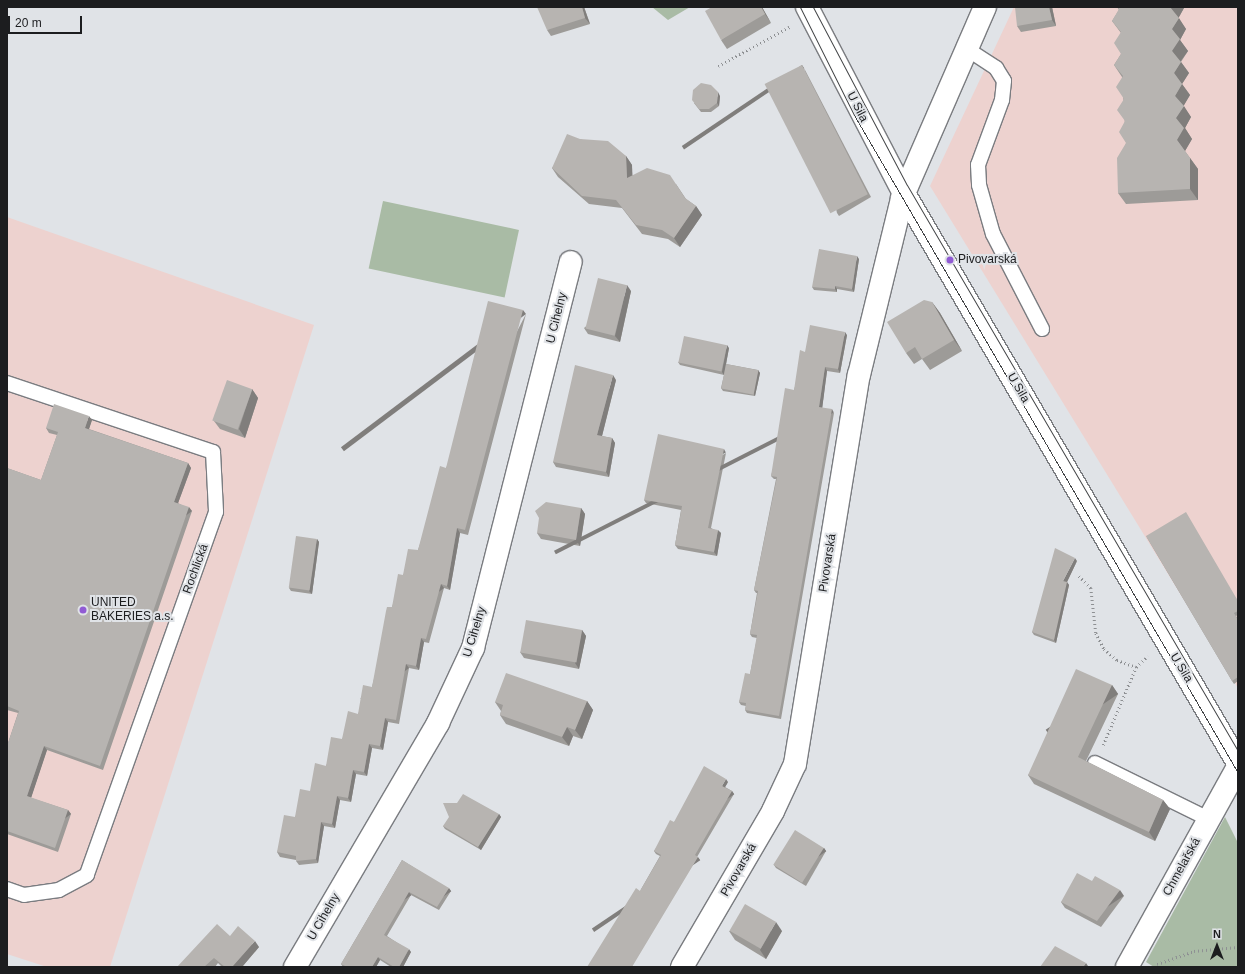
<!DOCTYPE html>
<html>
<head>
<meta charset="utf-8">
<style>
  body { margin:0 }
  #map { position:relative; width:1245px; height:974px; overflow:hidden; background:#e0e3e7; font-family:Arial,sans-serif }
  div>[style] { position:absolute }
  .industrial>* { inset:0; background:#edd2cf }
  .green>* { inset:0; background:#a9bba5; transform-origin:0 0 }
  .path>* { height:2.5px; margin-top:-1.25px; transform-origin:0; background:repeating-linear-gradient(90deg,#8e9093 0 1px,transparent 0 4px) }
  .roads { filter:drop-shadow(1px 0 #7a7c80) drop-shadow(-1px 0 #7a7c80) drop-shadow(0 1px #7a7c80) drop-shadow(0 -1px #7a7c80) }
  .lane>* { height:14px; margin:-7px; padding:0 7px; transform-origin:7px; border-radius:7px; background:#fff }
  .street>* { height:22px; margin:-11px; padding:0 11px; transform-origin:11px; border-radius:11px; background:#fff }
  .tram>* { height:1px; margin:-0.5px; padding:0 0.5px; transform-origin:0.5px; border-radius:0.5px; background:#444648 }
  .wall>* { inset:0; background:#9d9b98 }
  .shaded-wall>* { inset:0; background:#807e7c; transform-origin:0 0 }
  .building>* { inset:0; background:#b7b4b1; transform-origin:0 0 }
  .dots>* { width:11px; height:11px; translate:-50% -50%; box-sizing:border-box; border:2px solid #e0e3e7; border-radius:50% }
  span { translate:-50% -50%; white-space:nowrap; text-align:center; line-height:1.15; -webkit-text-stroke:4px #e0e3e7; paint-order:stroke }
  .street-label { font-size:12px; color:#1c1d1f }
  .poi-label { font-size:12px; color:#1c1d1f }
  .left { translate:0 -50%; text-align:left }
  .frame { position:absolute; inset:0; border:8px solid #1c1d1f; pointer-events:none }
  .north { position:absolute; left:1197px; top:926px; width:40px; height:40px; -webkit-text-stroke:3px #e0e3e7; paint-order:stroke; rotate:0deg; font-size:11px; font-weight:700; line-height:16px; text-align:center; color:#1c1d1f }
  .north::after { content:''; display:block; margin:auto; width:14px; height:18px; background:#1c1d1f; clip-path:polygon(50% 0,100% 100%,50% 72%,0 100%) }
  .scale { position:absolute; left:8px; top:16px; width:74px; height:18px; box-sizing:border-box; border:2px solid #1c1d1f; border-top:0; padding-left:5px; font-size:12px; line-height:14px; white-space:nowrap; color:#1c1d1f; -webkit-text-stroke:3px #e0e3e7; paint-order:stroke }
</style>
</head>
<body>
<div id="map">
  <div class="industrial">
    <div style="clip-path:polygon(1014px 7px,1238px 7px,1238px 688px,930px 186px)"></div>
    <div style="clip-path:polygon(7px 217px,314px 325px,110px 967px,47px 967px,7px 954px)"></div>
  </div>
  <div class="green">
    <div style="clip-path:polygon(652px 7px,690px 7px,668px 20px)"></div>
    <div style="left:383px;top:201px;width:139px;height:69px;rotate:12deg"></div>
    <div style="clip-path:polygon(1225px 817px,1238px 843px,1238px 967px,1154px 967px,1146px 962px)"></div>
  </div>
  <div class="path">
    <div style="left:718px;top:66px;width:83px;rotate:-28.7deg"></div>
    <div style="left:1079px;top:576px;width:17px;rotate:45deg"></div>
    <div style="left:1091px;top:588px;width:45px;rotate:83.7deg"></div>
    <div style="left:1096px;top:633px;width:18px;rotate:63deg"></div>
    <div style="left:1104px;top:649px;width:17px;rotate:40deg"></div>
    <div style="left:1117px;top:660px;width:20px;rotate:20deg"></div>
    <div style="left:1103px;top:745px;width:85px;rotate:-67.1deg"></div>
    <div style="left:1136px;top:667px;width:16px;rotate:-43deg"></div>
    <div style="left:1157px;top:964px;width:39px;rotate:-19deg"></div>
    <div style="left:1194px;top:951px;width:44px;rotate:-5.2deg"></div>
  </div>
  <div class="roads">
    <div class="lane">
      <div style="left:967px;top:49px;width:35px;rotate:33deg"></div>
      <div style="left:996px;top:68px;width:15px;rotate:58deg"></div>
      <div style="left:1004px;top:81px;width:19px;rotate:96deg"></div>
      <div style="left:1002px;top:100px;width:69px;rotate:110.3deg"></div>
      <div style="left:978px;top:165px;width:20px;rotate:87deg"></div>
      <div style="left:979px;top:185px;width:51px;rotate:74.1deg"></div>
      <div style="left:993px;top:234px;width:107px;rotate:62.7deg"></div>
      <div style="left:7px;top:383px;width:217px;rotate:18.5deg"></div>
      <div style="left:213px;top:452px;width:60px;rotate:87.1deg"></div>
      <div style="left:216px;top:512px;width:385px;rotate:109.6deg"></div>
      <div style="left:87px;top:875px;width:32px;rotate:152deg"></div>
      <div style="left:59px;top:890px;width:35px;rotate:172deg"></div>
      <div style="left:24px;top:895px;width:18px;rotate:-161deg"></div>
      <div style="left:1095px;top:763px;width:127px;rotate:26.2deg"></div>
    </div>
    <div class="street">
      <div style="left:807px;top:7px;width:212px;rotate:62.5deg"></div>
      <div style="left:905px;top:195px;width:658px;rotate:59.62deg"></div>
      <div style="left:295px;top:967px;width:283px;rotate:-59.6deg"></div>
      <div style="left:438px;top:723px;width:83px;rotate:-65deg"></div>
      <div style="left:473px;top:648px;width:398px;rotate:-75.8deg"></div>
      <div style="left:682px;top:967px;width:181px;rotate:-59.7deg"></div>
      <div style="left:773px;top:811px;width:52px;rotate:-64.9deg"></div>
      <div style="left:795px;top:764px;width:394px;rotate:-80.7deg"></div>
      <div style="left:859px;top:375px;width:182px;rotate:-76.3deg"></div>
      <div style="left:902px;top:198px;width:208px;rotate:-66.5deg"></div>
      <div style="left:1127px;top:967px;width:229px;rotate:-61deg"></div>
    </div>
  </div>
  <div class="tram">
    <div style="left:800px;top:7px;width:121px;rotate:63.4deg"></div>
    <div style="left:854px;top:115px;width:762px;rotate:59.73deg"></div>
    <div style="left:813px;top:7px;width:201px;rotate:62.2deg"></div>
    <div style="left:907px;top:185px;width:656px;rotate:59.68deg"></div>
  </div>
  <div class="wall">
    <div style="clip-path:polygon(584px 7px,590px 24px,551px 36px,547px 30px)"></div>
    <div style="clip-path:polygon(762px 7px,771px 23px,727px 49px,721px 40px)"></div>
    <div style="clip-path:polygon(1052px 7px,1056px 26px,1021px 32px,1017px 26px)"></div>
    <div style="clip-path:polygon(1117px 7px,1184px 7px,1184px 8px,1178px 18px,1186px 29px,1180px 40px,1188px 51px,1181px 62px,1189px 73px,1182px 84px,1190px 95px,1183px 106px,1191px 117px,1185px 128px,1192px 139px,1185px 151px,1198px 169px,1198px 200px,1126px 204px,1118px 193px,1126px 143px,1122px 77px,1114px 65px,1121px 54px,1121px 33px,1112px 21px,1119px 10px)"></div>
    <div style="clip-path:polygon(804px 68px,871px 197px,839px 216px,837px 213px)"></div>
    <div style="clip-path:polygon(720px 96px,719px 106px,711px 112px,701px 112px,694px 103px)"></div>
    <div style="clip-path:polygon(580px 139px,626px 156px,632px 165px,632px 175px,676px 184px,686px 199px,696px 206px,702px 215px,680px 247px,668px 239px,642px 234px,622px 208px,589px 204px,558px 177px,552px 168px)"></div>
    <div style="clip-path:polygon(859px 259px,854px 292px,837px 289px,837px 292px,814px 290px,812px 287px)"></div>
    <div style="clip-path:polygon(631px 291px,620px 342px,588px 334px,584px 328px)"></div>
    <div style="clip-path:polygon(932px 302px,940px 313px,962px 351px,930px 370px,922px 359px,914px 364px,906px 353px)"></div>
    <div style="clip-path:polygon(526px 314px,468px 535px,460px 533px,450px 590px,444px 588px,429px 643px,424px 642px,419px 670px,409px 668px,399px 724px,388px 722px,383px 750px,372px 748px,367px 776px,356px 774px,351px 802px,340px 800px,335px 828px,324px 826px,318px 863px,299px 865px,296px 861px,296px 860px,280px 857px,277px 852px,295px 817px,342px 739px,358px 714px,372px 687px,392px 607px,403px 575px,418px 550px,446px 468px)"></div>
    <div style="clip-path:polygon(847px 335px,840px 373px,827px 371px,822px 408px,834px 413px,781px 719px,747px 713px,745px 710px,746px 706px,741px 705px,739px 702px,750px 674px,757px 638px,752px 637px,750px 634px,757px 593px,756px 593px,754px 590px,776px 479px,774px 479px,771px 476px,794px 390px,805px 352px)"></div>
    <div style="clip-path:polygon(729px 348px,726px 364px,758px 370px,760px 373px,755px 396px,723px 391px,721px 388px,724px 375px,680px 365px,678px 362px)"></div>
    <div style="clip-path:polygon(616px 380px,602px 436px,612px 438px,615px 443px,609px 477px,556px 467px,553px 462px)"></div>
    <div style="clip-path:polygon(252px 389px,258px 398px,245px 438px,220px 429px,214px 421px)"></div>
    <div style="clip-path:polygon(92px 420px,89px 429px,188px 463px,191px 468px,178px 503px,192px 511px,103px 770px,47px 750px,31px 798px,68px 810px,71px 814px,58px 852px,7px 834px,7px 746px,18px 713px,7px 710px,7px 468px,41px 480px,57px 435px,49px 433px,46px 428px)"></div>
    <div style="clip-path:polygon(726px 453px,711px 528px,721px 533px,717px 556px,678px 549px,675px 545px,681px 510px,646px 503px,644px 500px)"></div>
    <div style="clip-path:polygon(581px 508px,585px 514px,580px 546px,541px 539px,537px 533px)"></div>
    <div style="clip-path:polygon(1146px 536px,1238px 600px,1238px 615px,1236px 616px,1238px 619px,1238px 681px,1234px 684px,1232px 681px)"></div>
    <div style="clip-path:polygon(317px 539px,319px 542px,312px 594px,291px 591px,289px 588px)"></div>
    <div style="clip-path:polygon(1077px 561px,1067px 582px,1069px 585px,1056px 643px,1034px 635px,1032px 632px)"></div>
    <div style="clip-path:polygon(582px 630px,586px 636px,579px 669px,524px 658px,520px 652px)"></div>
    <div style="clip-path:polygon(1112px 685px,1118px 694px,1086px 761px,1163px 800px,1170px 809px,1155px 841px,1034px 784px,1028px 775px)"></div>
    <div style="clip-path:polygon(587px 701px,593px 710px,582px 739px,573px 736px,569px 746px,506px 724px,500px 715px,501px 711px,495px 702px)"></div>
    <div style="clip-path:polygon(728px 782px,725px 787px,732px 791px,734px 794px,697px 857px,700px 860px,640px 891px,660px 856px,656px 854px,654px 851px,674px 822px)"></div>
    <div style="clip-path:polygon(499px 814px,501px 817px,481px 850px,445px 829px,443px 826px)"></div>
    <div style="clip-path:polygon(824px 848px,826px 851px,806px 886px,776px 868px,774px 865px)"></div>
    <div style="clip-path:polygon(402px 860px,451px 891px,439px 910px,411px 895px,387px 936px,411px 952px,403px 967px,391px 967px,380px 960px,376px 967px,343px 967px,341px 964px)"></div>
    <div style="clip-path:polygon(1092px 881px,1124px 896px,1101px 927px,1065px 908px,1061px 902px)"></div>
    <div style="clip-path:polygon(729px 931px,782px 931px,766px 959px,735px 940px)"></div>
    <div style="clip-path:polygon(230px 936px,259px 947px,242px 967px,222px 967px,218px 963px,215px 967px,177px 967px)"></div>
  </div>
  <div class="shaded-wall">
    <div style="clip-path:polygon(582px 7px,584px 7px,590px 24px,585px 18px)"></div>
    <div style="clip-path:polygon(761px 7px,762px 7px,771px 23px,765px 14px)"></div>
    <div style="clip-path:polygon(1049px 7px,1052px 7px,1056px 26px,1052px 20px)"></div>
    <div style="clip-path:polygon(1170px 7px,1184px 7px,1184px 8px,1178px 19px)"></div>
    <div style="clip-path:polygon(1179px 18px,1186px 29px,1180px 40px,1188px 51px,1180px 62px,1172px 51px,1172px 29px)"></div>
    <div style="clip-path:polygon(1181px 62px,1189px 73px,1182px 84px,1174px 73px)"></div>
    <div style="left:802px;top:65px;width:4px;height:145px;rotate:56deg"></div>
    <div style="clip-path:polygon(1182px 84px,1190px 95px,1183px 107px,1175px 96px)"></div>
    <div style="clip-path:polygon(718px 92px,720px 96px,719px 106px,717px 103px)"></div>
    <div style="clip-path:polygon(1184px 106px,1191px 117px,1185px 128px,1192px 139px,1185px 151px,1177px 140px,1176px 118px)"></div>
    <div style="clip-path:polygon(626px 156px,632px 165px,633px 187px,627px 178px)"></div>
    <div style="clip-path:polygon(1190px 158px,1198px 169px,1198px 200px,1190px 189px)"></div>
    <div style="clip-path:polygon(696px 206px,702px 215px,680px 247px,674px 238px)"></div>
    <div style="clip-path:polygon(857px 256px,859px 259px,854px 292px,852px 289px)"></div>
    <div style="clip-path:polygon(627px 285px,631px 291px,620px 342px,615px 336px)"></div>
    <div style="clip-path:polygon(835px 286px,837px 289px,837px 292px,835px 289px)"></div>
    <div style="clip-path:polygon(932px 302px,940px 313px,962px 351px,954px 340px)"></div>
    <div style="left:523px;top:310px;width:5px;height:228px;rotate:53deg"></div>
    <div style="clip-path:polygon(845px 332px,847px 335px,840px 373px,838px 369px)"></div>
    <div style="clip-path:polygon(727px 345px,729px 348px,724px 375px,722px 372px)"></div>
    <div style="clip-path:polygon(825px 367px,827px 371px,822px 410px,819px 407px)"></div>
    <div style="clip-path:polygon(758px 370px,760px 373px,755px 396px,753px 393px)"></div>
    <div style="clip-path:polygon(613px 375px,616px 380px,601px 440px,597px 435px)"></div>
    <div style="clip-path:polygon(252px 389px,258px 398px,245px 438px,239px 429px)"></div>
    <div style="left:832px;top:409px;width:4px;height:312px;rotate:63deg"></div>
    <div style="clip-path:polygon(89px 416px,92px 420px,88px 432px,85px 428px)"></div>
    <div style="clip-path:polygon(612px 438px,615px 443px,609px 477px,606px 472px)"></div>
    <div style="left:724px;top:449px;width:4px;height:81px;rotate:63deg"></div>
    <div style="clip-path:polygon(188px 463px,191px 468px,177px 506px,174px 502px)"></div>
    <div style="left:189px;top:507px;width:5px;height:274px;rotate:53deg"></div>
    <div style="clip-path:polygon(581px 508px,585px 514px,580px 546px,576px 540px)"></div>
    <div style="clip-path:polygon(457px 528px,460px 533px,450px 590px,447px 586px)"></div>
    <div style="clip-path:polygon(718px 530px,721px 533px,717px 556px,714px 552px)"></div>
    <div style="clip-path:polygon(317px 539px,319px 542px,312px 594px,309px 591px)"></div>
    <div style="clip-path:polygon(1075px 558px,1077px 561px,1067px 582px,1069px 585px,1056px 643px,1054px 640px,1063px 581px)"></div>
    <div style="left:441px;top:584px;width:5px;height:57px;rotate:53deg"></div>
    <div style="clip-path:polygon(582px 630px,586px 636px,579px 669px,575px 663px)"></div>
    <div style="clip-path:polygon(421px 638px,424px 642px,419px 670px,416px 666px)"></div>
    <div style="left:406px;top:664px;width:5px;height:57px;rotate:53deg"></div>
    <div style="left:1112px;top:685px;width:11px;height:80px;rotate:56deg"></div>
    <div style="clip-path:polygon(587px 701px,593px 710px,582px 739px,575px 730px)"></div>
    <div style="clip-path:polygon(385px 718px,388px 722px,383px 750px,380px 746px)"></div>
    <div style="clip-path:polygon(567px 727px,573px 736px,569px 746px,562px 737px)"></div>
    <div style="clip-path:polygon(369px 744px,372px 748px,367px 776px,364px 772px)"></div>
    <div style="clip-path:polygon(44px 746px,47px 750px,30px 801px,27px 796px)"></div>
    <div style="clip-path:polygon(353px 770px,356px 774px,351px 802px,348px 798px)"></div>
    <div style="clip-path:polygon(726px 779px,728px 782px,724px 789px,722px 786px)"></div>
    <div style="left:732px;top:791px;width:4px;height:74px;rotate:56deg"></div>
    <div style="clip-path:polygon(337px 796px,340px 800px,335px 828px,332px 824px)"></div>
    <div style="clip-path:polygon(1163px 800px,1170px 809px,1155px 841px,1149px 832px)"></div>
    <div style="left:68px;top:810px;width:5px;height:40px;rotate:53deg"></div>
    <div style="clip-path:polygon(499px 814px,501px 817px,481px 850px,478px 847px)"></div>
    <div style="clip-path:polygon(321px 822px,324px 826px,318px 863px,316px 859px)"></div>
    <div style="left:824px;top:848px;width:4px;height:40px;rotate:56deg"></div>
    <div style="left:698px;top:857px;width:4px;height:128px;rotate:56deg"></div>
    <div style="left:449px;top:888px;width:4px;height:22px;rotate:56deg"></div>
    <div style="left:1120px;top:890px;width:7px;height:39px;rotate:56deg"></div>
    <div style="left:409px;top:892px;width:4px;height:50px;rotate:56deg"></div>
    <div style="clip-path:polygon(776px 922px,782px 931px,766px 959px,760px 950px)"></div>
    <div style="clip-path:polygon(255px 941px,259px 947px,242px 967px,232px 967px)"></div>
    <div style="clip-path:polygon(409px 949px,411px 952px,403px 967px,399px 967px)"></div>
    <div style="clip-path:polygon(378px 957px,380px 960px,376px 967px,372px 967px)"></div>
    <div style="clip-path:polygon(1086px 963px,1088px 966px,1087px 967px,1083px 967px)"></div>
  </div>
  <div class="building">
    <div style="clip-path:polygon(537px 7px,582px 7px,585px 18px,547px 30px)"></div>
    <div style="clip-path:polygon(712px 7px,761px 7px,765px 14px,721px 40px,705px 11px)"></div>
    <div style="clip-path:polygon(1015px 7px,1049px 7px,1052px 20px,1017px 26px)"></div>
    <div style="clip-path:polygon(1118px 7px,1170px 7px,1179px 18px,1172px 29px,1180px 39px,1172px 51px,1181px 62px,1174px 73px,1182px 84px,1175px 96px,1184px 106px,1176px 118px,1184px 128px,1177px 140px,1190px 158px,1190px 189px,1118px 193px,1117px 158px,1126px 143px,1119px 132px,1125px 121px,1117px 110px,1124px 99px,1116px 87px,1123px 76px,1114px 65px,1121px 54px,1114px 43px,1121px 32px,1112px 21px,1119px 9px)"></div>
    <div style="left:802px;top:65px;width:145px;height:42px;rotate:63deg"></div>
    <div style="clip-path:polygon(701px 83px,711px 85px,718px 92px,717px 103px,709px 109px,699px 109px,692px 100px,693px 90px)"></div>
    <div style="clip-path:polygon(567px 134px,580px 139px,608px 141px,626px 156px,627px 178px,647px 168px,670px 175px,685px 198px,696px 206px,674px 238px,662px 230px,636px 225px,616px 200px,582px 196px,552px 168px)"></div>
    <div style="clip-path:polygon(819px 249px,857px 256px,852px 289px,835px 286px,835px 289px,812px 287px)"></div>
    <div style="left:598px;top:278px;width:30px;height:52px;rotate:14deg"></div>
    <div style="clip-path:polygon(924px 300px,932px 302px,954px 340px,922px 359px,915px 347px,906px 353px,887px 322px)"></div>
    <div style="clip-path:polygon(488px 301px,523px 310px,465px 530px,457px 528px,447px 586px,441px 584px,426px 639px,421px 638px,416px 666px,406px 664px,396px 720px,385px 718px,380px 746px,369px 744px,364px 772px,353px 770px,348px 798px,337px 796px,332px 824px,321px 822px,316px 859px,296px 861px,296px 856px,277px 852px,284px 815px,295px 817px,300px 789px,310px 791px,315px 763px,326px 766px,331px 737px,342px 739px,348px 711px,358px 714px,363px 685px,372px 687px,386px 611px,387px 607px,392px 607px,398px 574px,403px 575px,408px 549px,418px 550px,440px 466px,446px 468px)"></div>
    <div style="clip-path:polygon(810px 325px,845px 332px,838px 369px,825px 367px,819px 407px,832px 409px,779px 716px,745px 710px,746px 703px,739px 702px,745px 673px,750px 674px,757px 635px,750px 634px,758px 591px,754px 590px,777px 477px,771px 476px,785px 388px,794px 390px,800px 350px,805px 352px)"></div>
    <div style="left:684px;top:336px;width:44px;height:27px;rotate:12deg"></div>
    <div style="left:726px;top:364px;width:33px;height:25px;rotate:11deg"></div>
    <div style="clip-path:polygon(575px 365px,613px 375px,597px 435px,612px 438px,606px 472px,553px 462px)"></div>
    <div style="left:227px;top:380px;width:27px;height:43px;rotate:20deg"></div>
    <div style="clip-path:polygon(54px 404px,89px 416px,85px 428px,188px 463px,174px 502px,189px 507px,100px 766px,44px 746px,27px 796px,68px 810px,55px 848px,7px 831px,7px 746px,19px 711px,7px 706px,7px 468px,41px 480px,58px 432px,46px 428px)"></div>
    <div style="clip-path:polygon(658px 434px,724px 449px,708px 528px,718px 530px,714px 552px,675px 545px,682px 506px,644px 500px)"></div>
    <div style="clip-path:polygon(546px 502px,581px 508px,576px 540px,537px 533px,539px 518px,535px 511px)"></div>
    <div style="clip-path:polygon(1186px 512px,1238px 601px,1238px 611px,1234px 613px,1238px 620px,1238px 677px,1232px 681px,1146px 536px)"></div>
    <div style="left:296px;top:536px;width:21px;height:52px;rotate:8deg"></div>
    <div style="clip-path:polygon(1055px 548px,1075px 558px,1063px 581px,1067px 582px,1054px 640px,1032px 632px)"></div>
    <div style="left:526px;top:620px;width:57px;height:33px;rotate:10deg"></div>
    <div style="clip-path:polygon(1076px 669px,1112px 685px,1078px 757px,1163px 800px,1149px 832px,1028px 775px)"></div>
    <div style="clip-path:polygon(506px 673px,587px 701px,575px 730px,567px 727px,562px 737px,500px 715px,503px 705px,495px 702px)"></div>
    <div style="clip-path:polygon(704px 766px,726px 779px,722px 786px,732px 791px,695px 855px,698px 857px,632px 967px,587px 967px,636px 888px,640px 891px,661px 855px,654px 851px,670px 820px,674px 822px)"></div>
    <div style="clip-path:polygon(463px 794px,499px 814px,478px 847px,443px 826px,449px 817px,443px 803px,457px 803px)"></div>
    <div style="left:795px;top:830px;width:34px;height:41px;rotate:32deg"></div>
    <div style="clip-path:polygon(402px 860px,449px 888px,437px 907px,409px 892px,384px 935px,409px 949px,399px 967px,394px 967px,378px 957px,372px 967px,347px 967px,341px 964px)"></div>
    <div style="clip-path:polygon(1077px 873px,1092px 881px,1095px 876px,1120px 890px,1097px 921px,1061px 902px)"></div>
    <div style="left:745px;top:904px;width:36px;height:31px;rotate:30deg"></div>
    <div style="clip-path:polygon(217px 924px,230px 936px,238px 926px,255px 941px,232px 967px,225px 967px,214px 958px,204px 967px,177px 967px)"></div>
    <div style="clip-path:polygon(1055px 946px,1086px 963px,1083px 967px,1040px 967px)"></div>
  </div>
  <div class="dots">
    <div style="left:950px;top:260px;background:#915bd4"></div>
    <div style="left:83px;top:610px;background:#915bd4"></div>
  </div>
  <div class="street-label">
    <span style="left:857px;top:107px;rotate:63deg">U Sila</span>
    <span style="left:557px;top:318px;rotate:-76deg">U Cihelny</span>
    <span style="left:1018px;top:388px;rotate:60deg">U Sila</span>
    <span style="left:828px;top:563px;rotate:-81deg">Pivovarská</span>
    <span style="left:196px;top:569px;rotate:-70deg">Rochlická</span>
    <span style="left:475px;top:632px;rotate:-73deg">U Cihelny</span>
    <span style="left:1181px;top:668px;rotate:59deg">U Sila</span>
    <span style="left:1182px;top:867px;rotate:-61deg">Chmelařská</span>
    <span style="left:739px;top:870px;rotate:-60deg">Pivovarská</span>
    <span style="left:324px;top:917px;rotate:-60deg">U Cihelny</span>
  </div>
  <div class="poi-label">
    <span class="left" style="left:958px;top:260px">Pivovarská</span>
    <span class="left" style="left:91px;top:610px">UNITED<br>BAKERIES a.s.</span>
  </div>
  <div class="frame"></div>
  <div class="north">N</div>
  <div class="scale">20 m</div>
</div>
</body>
</html>
